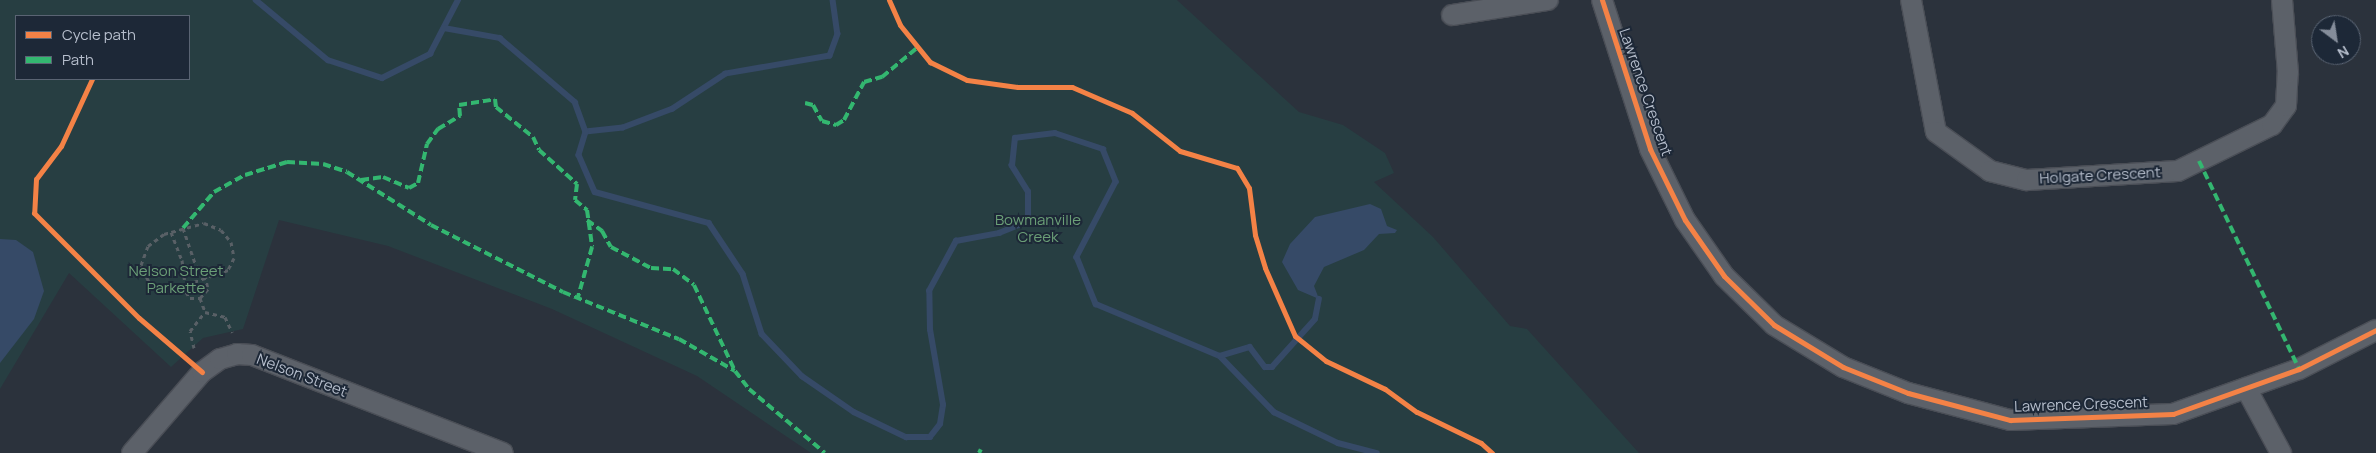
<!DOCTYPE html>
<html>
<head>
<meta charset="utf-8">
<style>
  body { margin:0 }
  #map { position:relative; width:2376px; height:453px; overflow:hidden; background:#2b323c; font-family:Manrope,sans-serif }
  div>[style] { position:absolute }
  .green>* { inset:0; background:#273e42 }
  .water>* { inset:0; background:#364a67 }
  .stream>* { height:5.5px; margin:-2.75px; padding:0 2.75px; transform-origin:2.75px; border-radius:2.75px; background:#364a67 }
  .path>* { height:3px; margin-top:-1.5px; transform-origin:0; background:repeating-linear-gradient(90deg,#596066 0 4px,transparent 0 8px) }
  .roads { filter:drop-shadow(1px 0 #4a4e56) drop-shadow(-1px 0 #4a4e56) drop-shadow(0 1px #4a4e56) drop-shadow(0 -1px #4a4e56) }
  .minor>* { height:20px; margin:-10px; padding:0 10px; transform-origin:10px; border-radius:10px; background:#5c6169 }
  .quiet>* { height:4px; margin-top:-2px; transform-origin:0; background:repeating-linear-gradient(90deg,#33b770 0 8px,transparent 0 12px) }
  .cycleway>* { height:5px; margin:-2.5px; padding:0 2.5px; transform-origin:2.5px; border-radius:2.5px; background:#f48246 }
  span { translate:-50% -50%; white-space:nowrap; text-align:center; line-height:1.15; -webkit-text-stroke:4px #1d2837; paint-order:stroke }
  .street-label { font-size:15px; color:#b6becc }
  .park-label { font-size:15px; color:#6b9f77 }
  .legend { position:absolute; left:15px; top:15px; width:175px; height:65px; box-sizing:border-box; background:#1d2837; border:1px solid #5a6473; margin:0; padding:6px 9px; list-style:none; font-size:15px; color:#b6becc }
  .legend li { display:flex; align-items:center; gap:10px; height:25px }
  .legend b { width:25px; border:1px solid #5a6473 }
  .north { position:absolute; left:2311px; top:15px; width:50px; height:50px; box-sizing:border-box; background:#1d2837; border:1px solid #5a6473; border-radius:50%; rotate:149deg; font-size:14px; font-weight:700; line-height:20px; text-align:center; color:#b6becc }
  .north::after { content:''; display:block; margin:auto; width:18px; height:22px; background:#858d9a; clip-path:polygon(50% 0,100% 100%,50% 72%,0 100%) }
</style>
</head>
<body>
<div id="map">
  <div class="green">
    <div style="clip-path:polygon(evenodd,0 0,1177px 0,1299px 112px,1343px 125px,1385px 153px,1394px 173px,1374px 182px,1433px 237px,1510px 326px,1527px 329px,1639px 453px,811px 453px,697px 376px,552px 309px,388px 246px,279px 220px,243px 329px,203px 338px,171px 367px,69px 273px,0 389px,0 0,16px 16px,189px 16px,189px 79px,16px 79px,16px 16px)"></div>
  </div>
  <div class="water">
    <div style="clip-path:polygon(1370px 204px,1381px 209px,1387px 226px,1397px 230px,1395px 233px,1379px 234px,1364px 250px,1324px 267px,1314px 286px,1319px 299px,1298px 290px,1282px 262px,1290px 244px,1315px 217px)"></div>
    <div style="clip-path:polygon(0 239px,16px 240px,33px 252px,44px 291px,34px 319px,0 363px)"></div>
  </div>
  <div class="stream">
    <div style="left:256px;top:0;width:94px;rotate:39.8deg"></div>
    <div style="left:328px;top:60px;width:57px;rotate:18.4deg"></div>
    <div style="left:382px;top:78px;width:54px;rotate:-26.6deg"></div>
    <div style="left:430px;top:54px;width:61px;rotate:-62.6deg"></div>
    <div style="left:833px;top:0;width:34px;rotate:82deg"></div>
    <div style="left:838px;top:34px;width:23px;rotate:110deg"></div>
    <div style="left:830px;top:56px;width:106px;rotate:170.2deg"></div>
    <div style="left:726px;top:74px;width:64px;rotate:146.6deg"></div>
    <div style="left:673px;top:109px;width:53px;rotate:159.2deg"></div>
    <div style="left:623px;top:128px;width:37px;rotate:174deg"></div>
    <div style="left:586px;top:132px;width:24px;rotate:107deg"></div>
    <div style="left:579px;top:155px;width:40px;rotate:66.6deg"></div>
    <div style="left:595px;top:192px;width:118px;rotate:15.2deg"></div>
    <div style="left:709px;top:223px;width:61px;rotate:56.3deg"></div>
    <div style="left:743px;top:274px;width:63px;rotate:72.4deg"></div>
    <div style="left:762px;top:334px;width:58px;rotate:46.4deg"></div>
    <div style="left:802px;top:376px;width:63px;rotate:34.7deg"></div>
    <div style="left:854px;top:412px;width:58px;rotate:25.7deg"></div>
    <div style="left:906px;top:437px;width:24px"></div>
    <div style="left:930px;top:437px;width:16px;rotate:-52deg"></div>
    <div style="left:940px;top:424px;width:19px;rotate:-81deg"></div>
    <div style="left:943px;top:405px;width:76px;rotate:-99.8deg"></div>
    <div style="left:930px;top:330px;width:39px;rotate:-91deg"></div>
    <div style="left:929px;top:291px;width:57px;rotate:-61.6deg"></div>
    <div style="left:956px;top:241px;width:44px;rotate:-10.5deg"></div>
    <div style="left:999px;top:233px;width:31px;rotate:-22deg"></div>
    <div style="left:1028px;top:221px;width:29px;rotate:-90deg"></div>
    <div style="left:1028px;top:192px;width:31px;rotate:-122deg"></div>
    <div style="left:1012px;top:166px;width:28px;rotate:-84deg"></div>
    <div style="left:1015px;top:138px;width:40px;rotate:-7.1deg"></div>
    <div style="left:1055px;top:133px;width:51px;rotate:18.4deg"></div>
    <div style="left:1103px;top:149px;width:35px;rotate:68deg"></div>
    <div style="left:1116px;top:182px;width:85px;rotate:117.5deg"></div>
    <div style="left:1077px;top:257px;width:51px;rotate:68deg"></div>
    <div style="left:1096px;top:304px;width:134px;rotate:22.8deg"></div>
    <div style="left:1220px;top:356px;width:78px;rotate:46deg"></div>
    <div style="left:1274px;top:412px;width:71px;rotate:25.8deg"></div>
    <div style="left:1338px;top:443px;width:40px;rotate:14.4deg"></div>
    <div style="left:444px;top:28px;width:57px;rotate:10.1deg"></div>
    <div style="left:500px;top:38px;width:99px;rotate:40.5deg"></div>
    <div style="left:575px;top:102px;width:32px;rotate:70deg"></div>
    <div style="left:1220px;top:356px;width:31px;rotate:-17deg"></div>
    <div style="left:1250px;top:347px;width:25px;rotate:53deg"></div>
    <div style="left:1265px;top:367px;width:7px"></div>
    <div style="left:1272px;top:367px;width:64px;rotate:-48.1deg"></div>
    <div style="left:1315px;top:319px;width:20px;rotate:-79deg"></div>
  </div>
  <div class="path">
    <div style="left:204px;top:223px;width:18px;rotate:22deg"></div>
    <div style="left:221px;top:230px;width:16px;rotate:50deg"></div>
    <div style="left:231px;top:242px;width:16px;rotate:79deg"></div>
    <div style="left:234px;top:258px;width:13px;rotate:117deg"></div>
    <div style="left:228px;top:270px;width:64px;rotate:160.7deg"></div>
    <div style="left:168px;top:291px;width:16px;rotate:-169deg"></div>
    <div style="left:152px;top:288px;width:25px;rotate:-116deg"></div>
    <div style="left:141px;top:265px;width:20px;rotate:-70deg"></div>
    <div style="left:148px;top:246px;width:20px;rotate:-37deg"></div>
    <div style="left:164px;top:234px;width:41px;rotate:-15.4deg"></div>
    <div style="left:183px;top:228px;width:40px;rotate:71.1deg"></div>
    <div style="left:196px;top:266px;width:13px;rotate:45deg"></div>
    <div style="left:205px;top:275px;width:14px;rotate:78deg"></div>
    <div style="left:208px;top:289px;width:12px;rotate:132deg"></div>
    <div style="left:200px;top:298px;width:15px;rotate:70deg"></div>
    <div style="left:171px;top:232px;width:30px;rotate:69deg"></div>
    <div style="left:182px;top:260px;width:32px;rotate:83deg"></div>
    <div style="left:186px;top:292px;width:7px;rotate:56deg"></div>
    <div style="left:190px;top:298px;width:10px"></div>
    <div style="left:194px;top:348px;width:17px;rotate:-103deg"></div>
    <div style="left:190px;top:331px;width:24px;rotate:-52deg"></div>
    <div style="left:205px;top:312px;width:21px;rotate:14deg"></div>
    <div style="left:225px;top:317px;width:17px;rotate:65deg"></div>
  </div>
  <div class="roads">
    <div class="minor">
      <div style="left:1602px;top:0;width:157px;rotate:72.1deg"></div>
      <div style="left:1650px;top:149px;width:79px;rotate:63.8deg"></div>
      <div style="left:1685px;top:220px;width:68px;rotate:55.1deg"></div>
      <div style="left:1724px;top:276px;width:70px;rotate:44.4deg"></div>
      <div style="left:1774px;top:325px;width:81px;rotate:31.3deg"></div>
      <div style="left:1843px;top:367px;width:70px;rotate:21.8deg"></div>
      <div style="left:1908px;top:393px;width:106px;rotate:14.8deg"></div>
      <div style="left:2010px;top:420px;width:163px;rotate:-2.1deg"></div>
      <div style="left:2173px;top:414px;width:134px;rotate:-19.7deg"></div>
      <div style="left:2299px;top:369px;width:86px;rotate:-26.9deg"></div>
      <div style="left:1911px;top:0;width:134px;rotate:79.3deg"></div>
      <div style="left:1936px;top:132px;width:67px;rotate:35.8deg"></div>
      <div style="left:1990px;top:171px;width:38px;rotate:14deg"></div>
      <div style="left:2027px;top:180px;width:151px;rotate:-3.4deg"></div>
      <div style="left:2178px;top:171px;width:105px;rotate:-26.1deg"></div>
      <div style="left:2272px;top:125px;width:24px;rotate:-54deg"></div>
      <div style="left:2286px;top:106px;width:33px;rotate:-87deg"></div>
      <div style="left:2288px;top:73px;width:73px;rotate:-94.7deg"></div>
      <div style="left:1452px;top:15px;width:97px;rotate:-8.9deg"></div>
      <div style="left:2246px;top:388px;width:74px;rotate:61.7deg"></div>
      <div style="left:132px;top:453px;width:107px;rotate:-49.2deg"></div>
      <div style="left:202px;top:372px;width:22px;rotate:-36deg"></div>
      <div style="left:220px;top:359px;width:18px;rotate:-16deg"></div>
      <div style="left:237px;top:354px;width:15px;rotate:4deg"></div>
      <div style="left:252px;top:355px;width:269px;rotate:21.3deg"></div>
    </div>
  </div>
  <div class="quiet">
    <div style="left:805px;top:103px;width:8px;rotate:14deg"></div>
    <div style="left:813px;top:105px;width:18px;rotate:61deg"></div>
    <div style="left:822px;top:121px;width:15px;rotate:16deg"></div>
    <div style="left:836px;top:125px;width:9px;rotate:-32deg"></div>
    <div style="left:844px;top:120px;width:43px;rotate:-62.2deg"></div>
    <div style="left:864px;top:82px;width:19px;rotate:-16deg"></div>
    <div style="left:882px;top:77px;width:47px;rotate:-39.8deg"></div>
    <div style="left:2199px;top:161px;width:231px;rotate:64.3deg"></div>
    <div style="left:361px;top:180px;width:22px;rotate:-8deg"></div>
    <div style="left:383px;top:177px;width:28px;rotate:23deg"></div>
    <div style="left:409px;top:188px;width:10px;rotate:-29deg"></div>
    <div style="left:418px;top:183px;width:40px;rotate:-77deg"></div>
    <div style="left:427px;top:144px;width:19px;rotate:-54deg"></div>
    <div style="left:438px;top:129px;width:26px;rotate:-31deg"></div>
    <div style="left:460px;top:116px;width:11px;rotate:-95deg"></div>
    <div style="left:459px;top:105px;width:36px;rotate:-9deg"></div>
    <div style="left:495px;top:99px;width:8px;rotate:83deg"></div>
    <div style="left:496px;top:107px;width:48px;rotate:39deg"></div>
    <div style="left:533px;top:137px;width:14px;rotate:65deg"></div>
    <div style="left:539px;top:150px;width:51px;rotate:41.8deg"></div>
    <div style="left:577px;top:184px;width:16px;rotate:97deg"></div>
    <div style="left:575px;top:200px;width:16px;rotate:40deg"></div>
    <div style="left:587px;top:210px;width:37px;rotate:82deg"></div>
    <div style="left:592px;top:247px;width:52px;rotate:105.6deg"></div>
    <div style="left:587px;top:220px;width:19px;rotate:36deg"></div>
    <div style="left:602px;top:231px;width:18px;rotate:61deg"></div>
    <div style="left:611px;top:247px;width:45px;rotate:27.7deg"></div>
    <div style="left:651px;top:268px;width:22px;rotate:3deg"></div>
    <div style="left:673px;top:269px;width:26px;rotate:37deg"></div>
    <div style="left:694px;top:285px;width:95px;rotate:64.5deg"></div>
    <div style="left:183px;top:228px;width:48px;rotate:-49.3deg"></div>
    <div style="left:214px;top:192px;width:35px;rotate:-29deg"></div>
    <div style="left:245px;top:175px;width:44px;rotate:-17.2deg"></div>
    <div style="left:287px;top:162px;width:36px;rotate:3deg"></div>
    <div style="left:323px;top:164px;width:25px;rotate:18deg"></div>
    <div style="left:347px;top:172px;width:99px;rotate:32.2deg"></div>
    <div style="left:431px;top:225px;width:148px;rotate:26.9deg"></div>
    <div style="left:563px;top:292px;width:125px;rotate:22.1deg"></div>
    <div style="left:679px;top:339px;width:64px;rotate:29.7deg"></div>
    <div style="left:735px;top:371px;width:23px;rotate:52deg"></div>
    <div style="left:749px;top:389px;width:99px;rotate:40.1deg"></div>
    <div style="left:979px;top:453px;width:4px;rotate:-63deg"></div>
  </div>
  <div class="cycleway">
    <div style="left:889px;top:0;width:27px;rotate:66deg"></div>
    <div style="left:900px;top:25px;width:48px;rotate:51deg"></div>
    <div style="left:930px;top:62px;width:41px;rotate:25.9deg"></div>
    <div style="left:967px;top:80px;width:51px;rotate:7.8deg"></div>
    <div style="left:1018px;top:87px;width:54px"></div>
    <div style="left:1072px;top:87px;width:65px;rotate:23.4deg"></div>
    <div style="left:1132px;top:113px;width:61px;rotate:38.4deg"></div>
    <div style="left:1180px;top:151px;width:59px;rotate:16.6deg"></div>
    <div style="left:1237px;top:168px;width:23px;rotate:59deg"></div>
    <div style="left:1249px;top:188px;width:47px;rotate:82.7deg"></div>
    <div style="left:1255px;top:235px;width:34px;rotate:73deg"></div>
    <div style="left:1265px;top:268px;width:74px;rotate:66.2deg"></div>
    <div style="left:1295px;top:336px;width:40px;rotate:39deg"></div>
    <div style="left:1326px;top:361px;width:65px;rotate:25.4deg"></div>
    <div style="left:1385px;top:389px;width:39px;rotate:36deg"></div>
    <div style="left:1417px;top:412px;width:71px;rotate:25.8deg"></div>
    <div style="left:1481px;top:443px;width:15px;rotate:42deg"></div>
    <div style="left:1602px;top:0;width:157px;rotate:72.1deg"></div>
    <div style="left:1650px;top:149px;width:79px;rotate:63.8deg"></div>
    <div style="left:1685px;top:220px;width:68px;rotate:55.1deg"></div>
    <div style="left:1724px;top:276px;width:70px;rotate:44.4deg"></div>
    <div style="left:1774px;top:325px;width:81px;rotate:31.3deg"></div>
    <div style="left:1843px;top:367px;width:70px;rotate:21.8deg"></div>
    <div style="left:1908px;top:393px;width:106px;rotate:14.8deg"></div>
    <div style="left:2010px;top:420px;width:163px;rotate:-2.1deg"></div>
    <div style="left:2173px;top:414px;width:134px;rotate:-19.7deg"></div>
    <div style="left:2299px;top:369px;width:86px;rotate:-26.9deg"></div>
    <div style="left:92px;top:79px;width:74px;rotate:114.8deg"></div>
    <div style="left:61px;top:146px;width:41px;rotate:127.1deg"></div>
    <div style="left:36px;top:179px;width:34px;rotate:93deg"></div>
    <div style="left:34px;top:213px;width:148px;rotate:45deg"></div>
    <div style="left:139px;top:318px;width:83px;rotate:40.6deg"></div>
  </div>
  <div class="street-label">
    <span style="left:1646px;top:92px;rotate:71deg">Lawrence Crescent</span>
    <span style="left:2100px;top:175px;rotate:-3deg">Holgate Crescent</span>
    <span style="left:302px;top:375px;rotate:21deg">Nelson Street</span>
    <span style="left:2081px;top:404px;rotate:-2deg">Lawrence Crescent</span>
  </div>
  <div class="park-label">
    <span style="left:1038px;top:228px">Bowmanville<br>Creek</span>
    <span style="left:176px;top:279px">Nelson Street<br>Parkette</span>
  </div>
  <ul class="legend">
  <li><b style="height:6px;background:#f48246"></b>Cycle path</li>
  <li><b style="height:6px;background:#33b770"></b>Path</li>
  </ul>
  <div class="north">N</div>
</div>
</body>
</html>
